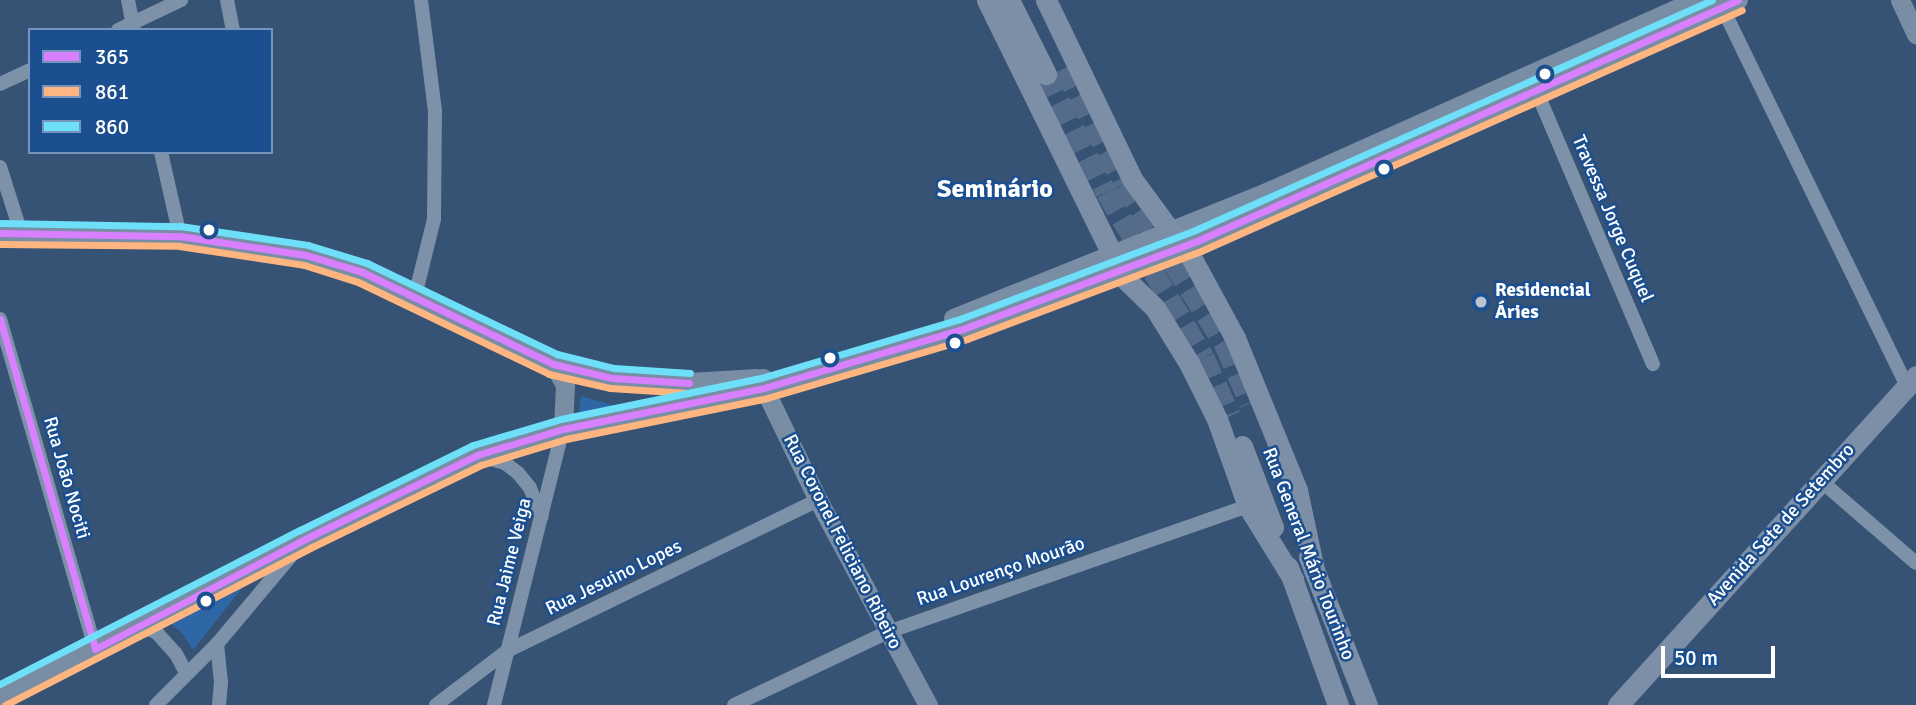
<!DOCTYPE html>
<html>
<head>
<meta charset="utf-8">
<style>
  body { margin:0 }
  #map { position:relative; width:1916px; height:705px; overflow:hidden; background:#365274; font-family:Signika,sans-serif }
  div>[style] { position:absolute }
  .green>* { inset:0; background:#2f66a5 }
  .primary-tunnel>* { height:21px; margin-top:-10.5px; transform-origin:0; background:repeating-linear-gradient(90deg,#546c89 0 21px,transparent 0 31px) }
  .street>* { height:14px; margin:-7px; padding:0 7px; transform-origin:7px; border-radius:7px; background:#7d92a8 }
  .secondary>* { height:19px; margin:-9.5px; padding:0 9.5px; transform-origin:9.5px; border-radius:9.5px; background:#798da4 }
  .primary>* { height:21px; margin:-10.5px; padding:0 10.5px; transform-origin:10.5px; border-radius:10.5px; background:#7d8ea7 }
  .bus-1>* { height:7px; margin:-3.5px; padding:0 3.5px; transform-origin:3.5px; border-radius:3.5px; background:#d880ff }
  .bus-2>* { height:7px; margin:-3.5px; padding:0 3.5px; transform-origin:3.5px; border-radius:3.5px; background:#ffb580 }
  .bus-3>* { height:7px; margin:-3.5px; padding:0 3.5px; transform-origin:3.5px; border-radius:3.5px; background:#6ddff8 }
  .dots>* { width:19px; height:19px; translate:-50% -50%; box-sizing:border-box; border:4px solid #1b4f8f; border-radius:50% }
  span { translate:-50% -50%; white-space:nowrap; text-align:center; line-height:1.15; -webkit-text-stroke:5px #1b4f8f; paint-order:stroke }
  .street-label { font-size:19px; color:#fff }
  .poi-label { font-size:19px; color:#fff; font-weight:700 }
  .left { translate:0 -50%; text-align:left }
  .district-label { font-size:26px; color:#fff; font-weight:700 }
  .legend { position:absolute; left:28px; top:28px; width:245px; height:126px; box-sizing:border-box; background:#1b4f8f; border:2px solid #7695bc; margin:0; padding:9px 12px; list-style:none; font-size:21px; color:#fff }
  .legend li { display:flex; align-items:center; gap:14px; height:35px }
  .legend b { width:35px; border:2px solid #7695bc }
  .scale { position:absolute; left:1661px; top:646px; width:114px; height:32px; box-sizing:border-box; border:4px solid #fff; border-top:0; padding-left:9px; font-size:21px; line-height:24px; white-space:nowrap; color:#fff; -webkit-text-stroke:5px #1b4f8f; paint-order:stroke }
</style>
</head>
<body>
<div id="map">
  <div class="green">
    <div style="clip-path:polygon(581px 396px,627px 409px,578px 419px)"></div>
    <div style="clip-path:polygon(247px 582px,193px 650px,183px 634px,163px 617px)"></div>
  </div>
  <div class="primary-tunnel">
    <div style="left:1064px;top:68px;width:130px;rotate:63deg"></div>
    <div style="left:1123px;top:184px;width:191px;rotate:57.6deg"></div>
    <div style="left:1225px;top:345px;width:63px;rotate:66.7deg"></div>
    <div style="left:1046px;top:74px;width:132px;rotate:63deg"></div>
    <div style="left:1106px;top:192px;width:192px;rotate:59.3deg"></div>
    <div style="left:1204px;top:357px;width:64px;rotate:65.9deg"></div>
  </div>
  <div class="street">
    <div style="left:128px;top:0;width:31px;rotate:79deg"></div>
    <div style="left:227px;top:0;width:31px;rotate:79deg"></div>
    <div style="left:1722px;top:7px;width:422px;rotate:64deg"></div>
    <div style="left:118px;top:30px;width:70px;rotate:-25.5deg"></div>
    <div style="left:0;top:84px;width:33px;rotate:-25deg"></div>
    <div style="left:1536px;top:90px;width:298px;rotate:66.9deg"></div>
    <div style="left:161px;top:152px;width:86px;rotate:77.3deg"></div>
    <div style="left:0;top:167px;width:69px;rotate:72.3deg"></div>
    <div style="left:415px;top:296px;width:79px;rotate:-76.1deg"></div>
    <div style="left:434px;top:219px;width:108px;rotate:-89.5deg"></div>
    <div style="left:435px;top:111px;width:112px;rotate:-97.2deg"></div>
    <div style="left:0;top:319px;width:343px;rotate:73.9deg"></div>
    <div style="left:477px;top:455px;width:29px;rotate:16deg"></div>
    <div style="left:505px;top:463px;width:16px;rotate:38deg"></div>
    <div style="left:518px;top:473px;width:19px;rotate:51deg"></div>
    <div style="left:530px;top:488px;width:31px;rotate:68deg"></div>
    <div style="left:1821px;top:481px;width:125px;rotate:40.8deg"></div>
    <div style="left:140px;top:625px;width:19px;rotate:25deg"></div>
    <div style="left:157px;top:633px;width:28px;rotate:48deg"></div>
    <div style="left:176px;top:654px;width:21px;rotate:62deg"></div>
    <div style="left:217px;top:644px;width:38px;rotate:84deg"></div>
    <div style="left:221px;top:682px;width:23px;rotate:95deg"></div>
    <div style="left:156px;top:705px;width:86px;rotate:-45deg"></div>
    <div style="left:217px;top:644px;width:129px;rotate:-50deg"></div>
    <div style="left:436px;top:705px;width:89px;rotate:-37.3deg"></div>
    <div style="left:507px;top:651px;width:346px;rotate:-25.9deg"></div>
    <div style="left:494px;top:705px;width:284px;rotate:-76deg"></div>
    <div style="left:734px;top:705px;width:170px;rotate:-25.4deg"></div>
    <div style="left:888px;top:632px;width:381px;rotate:-19.3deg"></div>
  </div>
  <div class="secondary">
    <div style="left:1900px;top:0;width:38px;rotate:65deg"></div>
    <div style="left:0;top:233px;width:180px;rotate:1deg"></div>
    <div style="left:180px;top:236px;width:127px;rotate:8.6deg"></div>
    <div style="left:306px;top:255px;width:59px;rotate:16.9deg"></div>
    <div style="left:362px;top:272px;width:212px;rotate:25.7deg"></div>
    <div style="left:553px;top:364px;width:30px;rotate:15deg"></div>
    <div style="left:582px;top:372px;width:91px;rotate:7deg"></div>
    <div style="left:672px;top:383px;width:85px;rotate:-3.4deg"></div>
    <div style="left:953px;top:318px;width:335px;rotate:-21.9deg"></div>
    <div style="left:1264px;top:193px;width:472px;rotate:-24.1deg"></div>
    <div style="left:553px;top:364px;width:24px;rotate:60deg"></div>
    <div style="left:565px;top:385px;width:44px;rotate:92.6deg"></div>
    <div style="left:763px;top:378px;width:10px;rotate:84deg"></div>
    <div style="left:764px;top:388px;width:124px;rotate:64.3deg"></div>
    <div style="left:818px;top:500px;width:233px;rotate:61.8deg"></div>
    <div style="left:0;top:696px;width:343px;rotate:-27.2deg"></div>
    <div style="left:305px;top:539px;width:191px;rotate:-26deg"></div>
    <div style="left:477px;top:455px;width:90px;rotate:-16.8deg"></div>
    <div style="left:563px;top:429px;width:205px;rotate:-11.5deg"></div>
    <div style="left:764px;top:388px;width:208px;rotate:-16.5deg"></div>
    <div style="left:963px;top:329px;width:250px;rotate:-20.6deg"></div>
    <div style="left:1197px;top:241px;width:592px;rotate:-24.01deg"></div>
  </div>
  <div class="primary">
    <div style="left:987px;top:0;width:285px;rotate:63.8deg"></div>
    <div style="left:1009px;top:0;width:83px;rotate:63.4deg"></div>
    <div style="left:1046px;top:0;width:199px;rotate:64.3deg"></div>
    <div style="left:1132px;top:179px;width:66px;rotate:53.7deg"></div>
    <div style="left:1185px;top:246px;width:105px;rotate:61.5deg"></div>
    <div style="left:1235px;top:338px;width:164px;rotate:67.8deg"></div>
    <div style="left:1297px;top:490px;width:82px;rotate:78deg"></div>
    <div style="left:1118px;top:272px;width:52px;rotate:44.2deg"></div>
    <div style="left:1155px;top:308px;width:65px;rotate:58.3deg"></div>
    <div style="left:1189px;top:363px;width:63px;rotate:63.4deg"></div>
    <div style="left:1217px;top:419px;width:92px;rotate:70.4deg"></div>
    <div style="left:1248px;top:506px;width:86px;rotate:58.3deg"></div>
    <div style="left:1242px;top:446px;width:87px;rotate:69.1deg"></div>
    <div style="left:1309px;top:557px;width:159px;rotate:68.6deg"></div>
    <div style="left:1288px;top:567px;width:147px;rotate:70.1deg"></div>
    <div style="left:1618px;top:705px;width:444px;rotate:-47.8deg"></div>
  </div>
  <div class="bus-1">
    <div style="left:0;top:233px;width:180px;rotate:1deg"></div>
    <div style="left:180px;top:236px;width:127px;rotate:8.6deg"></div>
    <div style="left:306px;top:255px;width:59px;rotate:16.9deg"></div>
    <div style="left:362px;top:272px;width:212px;rotate:25.7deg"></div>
    <div style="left:553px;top:364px;width:61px;rotate:13.3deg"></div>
    <div style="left:612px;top:378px;width:77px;rotate:3.7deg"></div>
    <div style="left:0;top:319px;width:343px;rotate:73.9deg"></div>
    <div style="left:95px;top:649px;width:237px;rotate:-27.6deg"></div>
    <div style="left:305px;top:539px;width:191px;rotate:-26deg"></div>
    <div style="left:477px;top:455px;width:90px;rotate:-16.8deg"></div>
    <div style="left:563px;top:429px;width:205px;rotate:-11.5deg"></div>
    <div style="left:764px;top:388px;width:208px;rotate:-16.5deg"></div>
    <div style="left:963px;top:329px;width:250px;rotate:-20.6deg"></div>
    <div style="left:1197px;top:241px;width:592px;rotate:-24.01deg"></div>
  </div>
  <div class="bus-2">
    <div style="left:0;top:244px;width:179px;rotate:0.6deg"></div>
    <div style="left:179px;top:246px;width:126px;rotate:8.6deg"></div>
    <div style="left:304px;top:265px;width:57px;rotate:17.5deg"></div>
    <div style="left:358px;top:282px;width:212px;rotate:25.7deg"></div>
    <div style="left:549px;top:374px;width:63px;rotate:12.9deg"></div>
    <div style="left:610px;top:388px;width:78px;rotate:3.7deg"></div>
    <div style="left:5px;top:705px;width:343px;rotate:-27.2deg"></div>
    <div style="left:310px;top:548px;width:190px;rotate:-25.9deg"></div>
    <div style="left:481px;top:465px;width:89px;rotate:-17deg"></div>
    <div style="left:566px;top:439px;width:205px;rotate:-11.5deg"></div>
    <div style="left:767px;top:398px;width:209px;rotate:-16.4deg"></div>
    <div style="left:967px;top:339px;width:250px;rotate:-20.6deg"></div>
    <div style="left:1201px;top:251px;width:592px;rotate:-24.01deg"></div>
  </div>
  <div class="bus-3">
    <div style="left:0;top:223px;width:180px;rotate:1deg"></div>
    <div style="left:180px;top:226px;width:129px;rotate:8.4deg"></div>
    <div style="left:308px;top:245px;width:62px;rotate:17deg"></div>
    <div style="left:367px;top:263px;width:211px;rotate:25.6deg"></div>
    <div style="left:557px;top:354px;width:59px;rotate:13.8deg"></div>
    <div style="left:614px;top:368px;width:76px;rotate:3.8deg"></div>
    <div style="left:0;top:684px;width:337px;rotate:-27.2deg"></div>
    <div style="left:300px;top:530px;width:193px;rotate:-26.2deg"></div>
    <div style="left:473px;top:445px;width:92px;rotate:-16.5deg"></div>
    <div style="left:561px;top:419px;width:204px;rotate:-11.6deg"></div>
    <div style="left:761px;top:378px;width:208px;rotate:-16.5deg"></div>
    <div style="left:960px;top:319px;width:249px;rotate:-20.7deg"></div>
    <div style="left:1193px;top:231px;width:568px;rotate:-23.99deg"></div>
  </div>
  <div class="dots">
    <div style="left:1545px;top:74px;background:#fff"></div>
    <div style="left:1384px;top:169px;background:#fff"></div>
    <div style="left:209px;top:230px;background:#fff"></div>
    <div style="left:1481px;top:302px;background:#b9c2ce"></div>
    <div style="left:955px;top:343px;background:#fff"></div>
    <div style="left:830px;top:358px;background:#fff"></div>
    <div style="left:206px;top:601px;background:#fff"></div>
  </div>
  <div class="street-label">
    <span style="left:1612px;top:219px;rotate:67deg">Travessa Jorge Cuquel</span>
    <span style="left:66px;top:478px;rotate:74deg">Rua João Nociti</span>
    <span style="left:1781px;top:525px;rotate:-48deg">Avenida Sete de Setembro</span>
    <span style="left:842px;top:542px;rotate:63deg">Rua Coronel Feliciano Ribeiro</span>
    <span style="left:1308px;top:554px;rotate:69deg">Rua General Mário Tourinho</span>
    <span style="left:510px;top:562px;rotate:-76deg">Rua Jaime Veiga</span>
    <span style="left:1001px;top:572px;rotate:-19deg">Rua Lourenço Mourão</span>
    <span style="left:614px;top:578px;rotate:-26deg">Rua Jesuino Lopes</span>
  </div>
  <div class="poi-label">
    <span class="left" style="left:1495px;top:302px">Residencial<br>Áries</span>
  </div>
  <div class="district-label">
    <span style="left:995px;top:190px">Seminário</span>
  </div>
  <ul class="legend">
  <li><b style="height:9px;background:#d880ff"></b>365</li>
  <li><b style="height:9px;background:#ffb580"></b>861</li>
  <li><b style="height:9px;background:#6ddff8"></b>860</li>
  </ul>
  <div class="scale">50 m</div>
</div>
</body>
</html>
